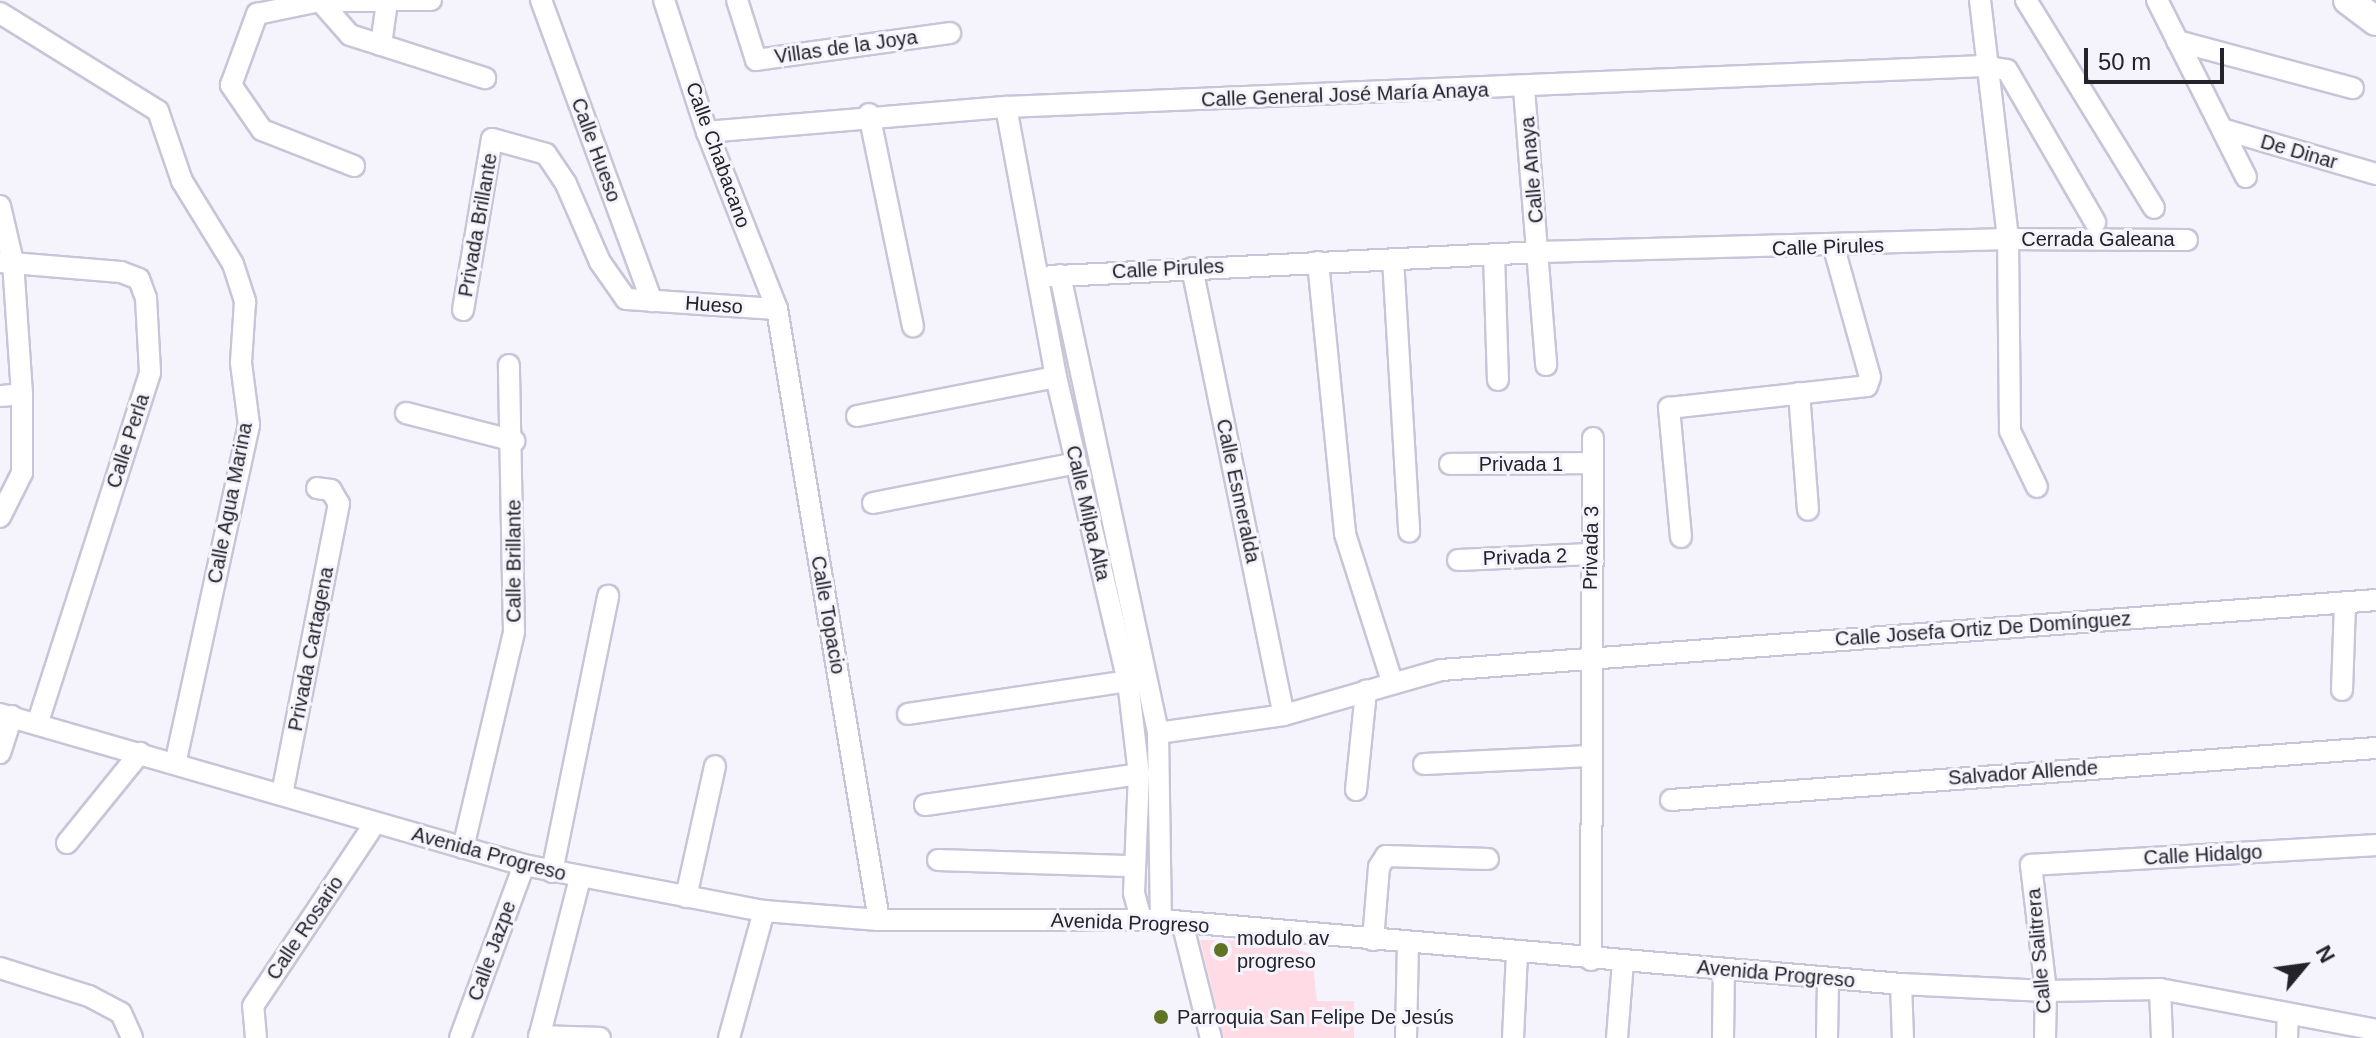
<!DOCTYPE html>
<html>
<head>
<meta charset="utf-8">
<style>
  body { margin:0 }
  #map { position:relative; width:2376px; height:1038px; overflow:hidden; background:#f5f4fc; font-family:Helvetica,sans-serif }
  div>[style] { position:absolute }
  .green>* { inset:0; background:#ffdbe5 }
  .roads { filter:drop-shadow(2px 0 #c7c5d7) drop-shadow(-2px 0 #c7c5d7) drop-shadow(0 2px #c7c5d7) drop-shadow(0 -2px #c7c5d7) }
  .street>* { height:20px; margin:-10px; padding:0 10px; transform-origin:10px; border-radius:10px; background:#fff }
  .secondary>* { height:28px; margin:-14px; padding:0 14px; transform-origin:14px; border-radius:14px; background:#fff }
  .dots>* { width:22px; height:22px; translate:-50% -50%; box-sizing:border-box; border:4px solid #f5f4fc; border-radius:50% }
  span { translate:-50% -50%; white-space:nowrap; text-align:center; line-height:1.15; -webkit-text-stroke:6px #f5f4fc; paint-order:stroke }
  .street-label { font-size:20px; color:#232329 }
  .poi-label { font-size:20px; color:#232329 }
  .left { translate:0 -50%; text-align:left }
  .north { position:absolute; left:2264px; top:926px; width:80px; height:80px; -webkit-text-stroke:6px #f5f4fc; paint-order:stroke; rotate:61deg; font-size:22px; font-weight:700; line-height:32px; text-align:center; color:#232329 }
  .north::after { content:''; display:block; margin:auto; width:28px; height:36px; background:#232329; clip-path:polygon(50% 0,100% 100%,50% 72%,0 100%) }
  .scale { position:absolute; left:2084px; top:48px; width:140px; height:36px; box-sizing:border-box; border:4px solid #232329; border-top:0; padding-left:10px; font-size:24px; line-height:28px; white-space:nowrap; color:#232329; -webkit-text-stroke:6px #f5f4fc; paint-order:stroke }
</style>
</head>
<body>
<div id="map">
  <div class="green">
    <div style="clip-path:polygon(1200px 940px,1266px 941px,1312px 954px,1317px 1001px,1354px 1001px,1354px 1038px,1224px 1038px)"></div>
  </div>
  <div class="roads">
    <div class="street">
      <div style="left:541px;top:0;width:321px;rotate:69.8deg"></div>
      <div style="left:664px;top:0;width:139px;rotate:72deg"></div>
      <div style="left:707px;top:132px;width:190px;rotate:68.4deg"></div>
      <div style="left:777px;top:309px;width:619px;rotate:80.52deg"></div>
      <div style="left:737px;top:0;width:63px;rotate:72.4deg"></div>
      <div style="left:756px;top:60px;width:196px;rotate:-7.9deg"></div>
      <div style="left:1980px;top:0;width:241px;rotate:83.3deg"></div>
      <div style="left:2008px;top:239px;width:192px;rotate:89.4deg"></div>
      <div style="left:2010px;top:431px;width:62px;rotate:64.3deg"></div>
      <div style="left:2026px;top:0;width:244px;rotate:58.4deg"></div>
      <div style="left:2157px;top:0;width:198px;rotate:63.3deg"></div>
      <div style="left:320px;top:1px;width:45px;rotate:48.6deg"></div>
      <div style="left:350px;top:35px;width:142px;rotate:17.7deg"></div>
      <div style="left:0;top:13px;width:186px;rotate:31.8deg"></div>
      <div style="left:158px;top:111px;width:74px;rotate:71.1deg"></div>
      <div style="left:182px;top:181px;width:97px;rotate:58.4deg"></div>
      <div style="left:233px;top:264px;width:40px;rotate:72deg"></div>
      <div style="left:245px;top:302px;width:61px;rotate:93.8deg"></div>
      <div style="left:241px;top:363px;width:63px;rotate:82.6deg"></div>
      <div style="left:249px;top:425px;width:346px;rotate:102.3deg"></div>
      <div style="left:2177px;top:41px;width:182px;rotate:15deg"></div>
      <div style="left:381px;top:45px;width:43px;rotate:-82.1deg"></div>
      <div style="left:1524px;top:89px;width:277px;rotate:85.4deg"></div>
      <div style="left:1006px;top:107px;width:275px;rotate:79.5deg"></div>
      <div style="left:1056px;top:377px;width:312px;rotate:76.7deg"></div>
      <div style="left:1128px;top:681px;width:94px;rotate:83.3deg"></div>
      <div style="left:1139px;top:774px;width:119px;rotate:92.4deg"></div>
      <div style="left:1134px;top:893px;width:28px;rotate:75deg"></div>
      <div style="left:869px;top:114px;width:217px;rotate:78.3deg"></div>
      <div style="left:2222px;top:129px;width:160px;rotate:16.3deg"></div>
      <div style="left:707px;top:132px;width:300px;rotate:-4.8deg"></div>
      <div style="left:1006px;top:107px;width:979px;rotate:-2.4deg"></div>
      <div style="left:1984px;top:66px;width:23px;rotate:10deg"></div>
      <div style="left:2007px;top:70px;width:176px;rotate:59.9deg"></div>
      <div style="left:354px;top:166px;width:99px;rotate:-158.6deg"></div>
      <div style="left:262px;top:130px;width:55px;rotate:-124.6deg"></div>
      <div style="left:231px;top:85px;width:76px;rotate:-69.9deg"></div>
      <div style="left:257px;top:14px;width:64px;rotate:-11.7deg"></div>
      <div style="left:320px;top:1px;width:111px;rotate:-0.5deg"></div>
      <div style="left:0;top:206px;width:57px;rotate:76.9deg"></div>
      <div style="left:13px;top:262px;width:132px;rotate:86.1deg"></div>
      <div style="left:22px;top:394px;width:79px;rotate:90deg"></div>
      <div style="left:22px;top:473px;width:49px;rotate:116.6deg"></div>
      <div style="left:1494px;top:254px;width:126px;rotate:88.2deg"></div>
      <div style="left:1393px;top:259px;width:273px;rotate:86.6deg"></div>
      <div style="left:0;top:262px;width:121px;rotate:4.7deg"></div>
      <div style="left:121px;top:272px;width:19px;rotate:21deg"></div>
      <div style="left:139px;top:279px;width:20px;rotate:70deg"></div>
      <div style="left:146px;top:298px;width:75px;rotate:86.9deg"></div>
      <div style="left:150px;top:373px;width:367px;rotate:107.8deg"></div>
      <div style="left:1318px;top:262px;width:273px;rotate:84.3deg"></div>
      <div style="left:1345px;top:534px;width:157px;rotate:72.3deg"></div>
      <div style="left:1192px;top:268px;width:456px;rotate:78.4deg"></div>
      <div style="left:1060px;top:275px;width:468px;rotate:77.9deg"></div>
      <div style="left:1158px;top:733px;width:187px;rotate:89.1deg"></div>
      <div style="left:1038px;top:277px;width:503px;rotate:-2.85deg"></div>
      <div style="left:1540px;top:252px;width:468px;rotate:-1.6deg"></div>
      <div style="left:2008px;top:239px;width:179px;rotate:0.3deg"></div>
      <div style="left:463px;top:310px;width:173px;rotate:-80.4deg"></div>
      <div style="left:492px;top:139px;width:56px;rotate:15.5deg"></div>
      <div style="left:546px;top:154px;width:36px;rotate:56deg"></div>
      <div style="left:566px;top:184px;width:85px;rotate:66.4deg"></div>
      <div style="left:600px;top:262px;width:45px;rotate:54.9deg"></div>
      <div style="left:626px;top:299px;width:151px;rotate:3.8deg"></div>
      <div style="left:1799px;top:393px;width:117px;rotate:85.6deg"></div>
      <div style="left:0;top:396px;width:22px;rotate:-5deg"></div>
      <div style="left:406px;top:413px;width:112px;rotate:14.5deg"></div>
      <div style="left:857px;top:416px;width:203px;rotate:-11.1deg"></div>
      <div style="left:1450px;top:464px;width:142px;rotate:-0.4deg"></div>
      <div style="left:873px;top:503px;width:207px;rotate:-11.1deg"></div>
      <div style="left:1681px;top:537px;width:130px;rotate:-95.3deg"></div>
      <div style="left:1669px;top:408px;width:199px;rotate:-6.3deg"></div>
      <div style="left:1867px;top:386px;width:9px;rotate:-72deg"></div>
      <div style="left:1870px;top:377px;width:134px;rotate:-105.6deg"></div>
      <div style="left:1458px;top:560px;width:133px;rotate:-2.6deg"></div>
      <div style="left:2342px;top:690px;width:87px;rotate:-88deg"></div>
      <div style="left:0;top:714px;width:545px;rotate:16.08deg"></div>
      <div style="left:524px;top:865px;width:244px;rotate:10.9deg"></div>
      <div style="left:764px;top:911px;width:115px;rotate:4.5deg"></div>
      <div style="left:879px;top:920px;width:282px"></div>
      <div style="left:1161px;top:920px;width:743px;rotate:4.94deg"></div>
      <div style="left:1901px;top:984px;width:145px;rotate:2.8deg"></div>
      <div style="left:2046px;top:991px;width:114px;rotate:-1deg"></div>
      <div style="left:2160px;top:989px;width:220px;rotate:10.7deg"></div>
      <div style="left:908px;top:714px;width:222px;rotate:-8.5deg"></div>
      <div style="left:1158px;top:733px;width:127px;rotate:-8.1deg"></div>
      <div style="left:1284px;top:715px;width:163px;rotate:-16deg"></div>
      <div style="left:1441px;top:670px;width:938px;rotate:-4.28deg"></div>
      <div style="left:0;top:753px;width:39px;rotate:-72deg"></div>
      <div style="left:1424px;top:764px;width:166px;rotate:-2.8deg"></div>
      <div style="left:1356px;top:790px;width:100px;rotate:-84.2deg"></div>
      <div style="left:282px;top:794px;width:296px;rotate:-78.9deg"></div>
      <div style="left:339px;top:504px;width:16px;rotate:-120deg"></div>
      <div style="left:331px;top:490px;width:14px;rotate:-172deg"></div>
      <div style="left:1671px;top:800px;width:707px;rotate:-4.22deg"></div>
      <div style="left:925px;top:805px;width:216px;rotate:-8.2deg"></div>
      <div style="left:67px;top:843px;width:116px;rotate:-51deg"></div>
      <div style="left:463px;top:848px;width:222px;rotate:-76.7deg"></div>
      <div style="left:514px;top:632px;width:267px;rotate:-91.1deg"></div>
      <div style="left:938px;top:860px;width:196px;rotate:1.8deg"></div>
      <div style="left:552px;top:872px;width:282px;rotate:-78.5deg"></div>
      <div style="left:686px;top:897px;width:134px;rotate:-77.5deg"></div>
      <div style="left:1182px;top:922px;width:120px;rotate:76deg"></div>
      <div style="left:1373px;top:940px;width:73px;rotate:-85.3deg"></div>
      <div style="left:1379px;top:867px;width:13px;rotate:-58deg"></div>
      <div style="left:1386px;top:856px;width:102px;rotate:1.7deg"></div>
      <div style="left:1591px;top:960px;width:522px;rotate:-89.78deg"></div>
      <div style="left:0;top:968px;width:93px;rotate:17.5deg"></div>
      <div style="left:89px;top:996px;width:36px;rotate:28deg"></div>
      <div style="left:121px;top:1013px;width:27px;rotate:66deg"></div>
      <div style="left:1901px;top:984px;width:54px;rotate:87.9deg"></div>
      <div style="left:2160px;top:989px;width:49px;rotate:87.7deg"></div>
      <div style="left:539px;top:1036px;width:61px;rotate:1.9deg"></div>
      <div style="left:256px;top:1038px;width:32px;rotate:-95deg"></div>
      <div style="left:253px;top:1006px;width:220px;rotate:-56.3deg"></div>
      <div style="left:460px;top:1038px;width:184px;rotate:-69.7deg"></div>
      <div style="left:539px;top:1038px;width:165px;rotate:-75.6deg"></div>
      <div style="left:729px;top:1038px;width:132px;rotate:-74.6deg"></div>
      <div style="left:1406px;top:1038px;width:95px;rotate:-88.8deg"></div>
      <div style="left:1513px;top:1038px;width:85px;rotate:-87.3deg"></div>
      <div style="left:1617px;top:1038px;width:76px;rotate:-85.5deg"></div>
      <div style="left:1723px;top:1038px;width:68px;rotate:-89.2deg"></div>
      <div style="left:1827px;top:1038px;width:60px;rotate:-89deg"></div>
      <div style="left:2045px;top:1038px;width:47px;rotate:-88.8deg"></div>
      <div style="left:2046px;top:991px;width:127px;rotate:-96.8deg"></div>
      <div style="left:2031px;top:865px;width:346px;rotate:-3.3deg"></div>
      <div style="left:2287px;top:1038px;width:24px;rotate:-88deg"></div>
    </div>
    <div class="secondary">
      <div style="left:2348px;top:0;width:35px;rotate:37deg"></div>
    </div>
  </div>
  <div class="dots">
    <div style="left:1221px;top:950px;background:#5f7322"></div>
    <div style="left:1161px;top:1017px;background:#5f7322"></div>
  </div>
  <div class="street-label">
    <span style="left:846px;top:47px;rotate:-8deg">Villas de la Joya</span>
    <span style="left:1345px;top:95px;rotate:-2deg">Calle General José María Anaya</span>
    <span style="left:596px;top:150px;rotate:70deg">Calle Hueso</span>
    <span style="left:2299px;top:152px;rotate:16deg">De Dinar</span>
    <span style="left:718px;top:155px;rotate:70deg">Calle Chabacano</span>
    <span style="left:1532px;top:170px;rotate:-95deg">Calle Anaya</span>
    <span style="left:478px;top:225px;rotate:-80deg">Privada Brillante</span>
    <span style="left:2098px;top:239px">Cerrada Galeana</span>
    <span style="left:1828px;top:247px;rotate:-2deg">Calle Pirules</span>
    <span style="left:1168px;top:269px;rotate:-3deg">Calle Pirules</span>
    <span style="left:714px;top:305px;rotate:4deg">Hueso</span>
    <span style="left:128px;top:441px;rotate:-72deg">Calle Perla</span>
    <span style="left:1521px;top:464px">Privada 1</span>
    <span style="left:1238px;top:491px;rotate:78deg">Calle Esmeralda</span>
    <span style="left:230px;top:503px;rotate:-79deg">Calle Agua Marina</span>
    <span style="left:1088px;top:513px;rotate:77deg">Calle Milpa Alta</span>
    <span style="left:1591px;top:548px;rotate:-89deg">Privada 3</span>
    <span style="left:1525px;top:557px;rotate:-2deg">Privada 2</span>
    <span style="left:514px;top:561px;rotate:-90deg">Calle Brillante</span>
    <span style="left:828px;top:615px;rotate:80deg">Calle Topacio</span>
    <span style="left:1983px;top:629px;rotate:-4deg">Calle Josefa Ortiz De Domínguez</span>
    <span style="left:311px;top:649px;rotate:-79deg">Privada Cartagena</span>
    <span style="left:2023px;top:773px;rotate:-4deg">Salvador Allende</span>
    <span style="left:489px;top:854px;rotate:15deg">Avenida Progreso</span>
    <span style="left:2203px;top:855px;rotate:-3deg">Calle Hidalgo</span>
    <span style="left:1130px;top:923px;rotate:2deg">Avenida Progreso</span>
    <span style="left:305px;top:928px;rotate:-56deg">Calle Rosario</span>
    <span style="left:492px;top:951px;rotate:-70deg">Calle Jazpe</span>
    <span style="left:2039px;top:951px;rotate:-95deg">Calle Salitrera</span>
    <span style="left:1776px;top:974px;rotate:5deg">Avenida Progreso</span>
  </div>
  <div class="poi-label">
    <span class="left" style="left:1237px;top:950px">modulo av<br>progreso</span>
    <span class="left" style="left:1177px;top:1017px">Parroquia San Felipe De Jesús</span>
  </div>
  <div class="north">N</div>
  <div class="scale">50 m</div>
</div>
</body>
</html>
